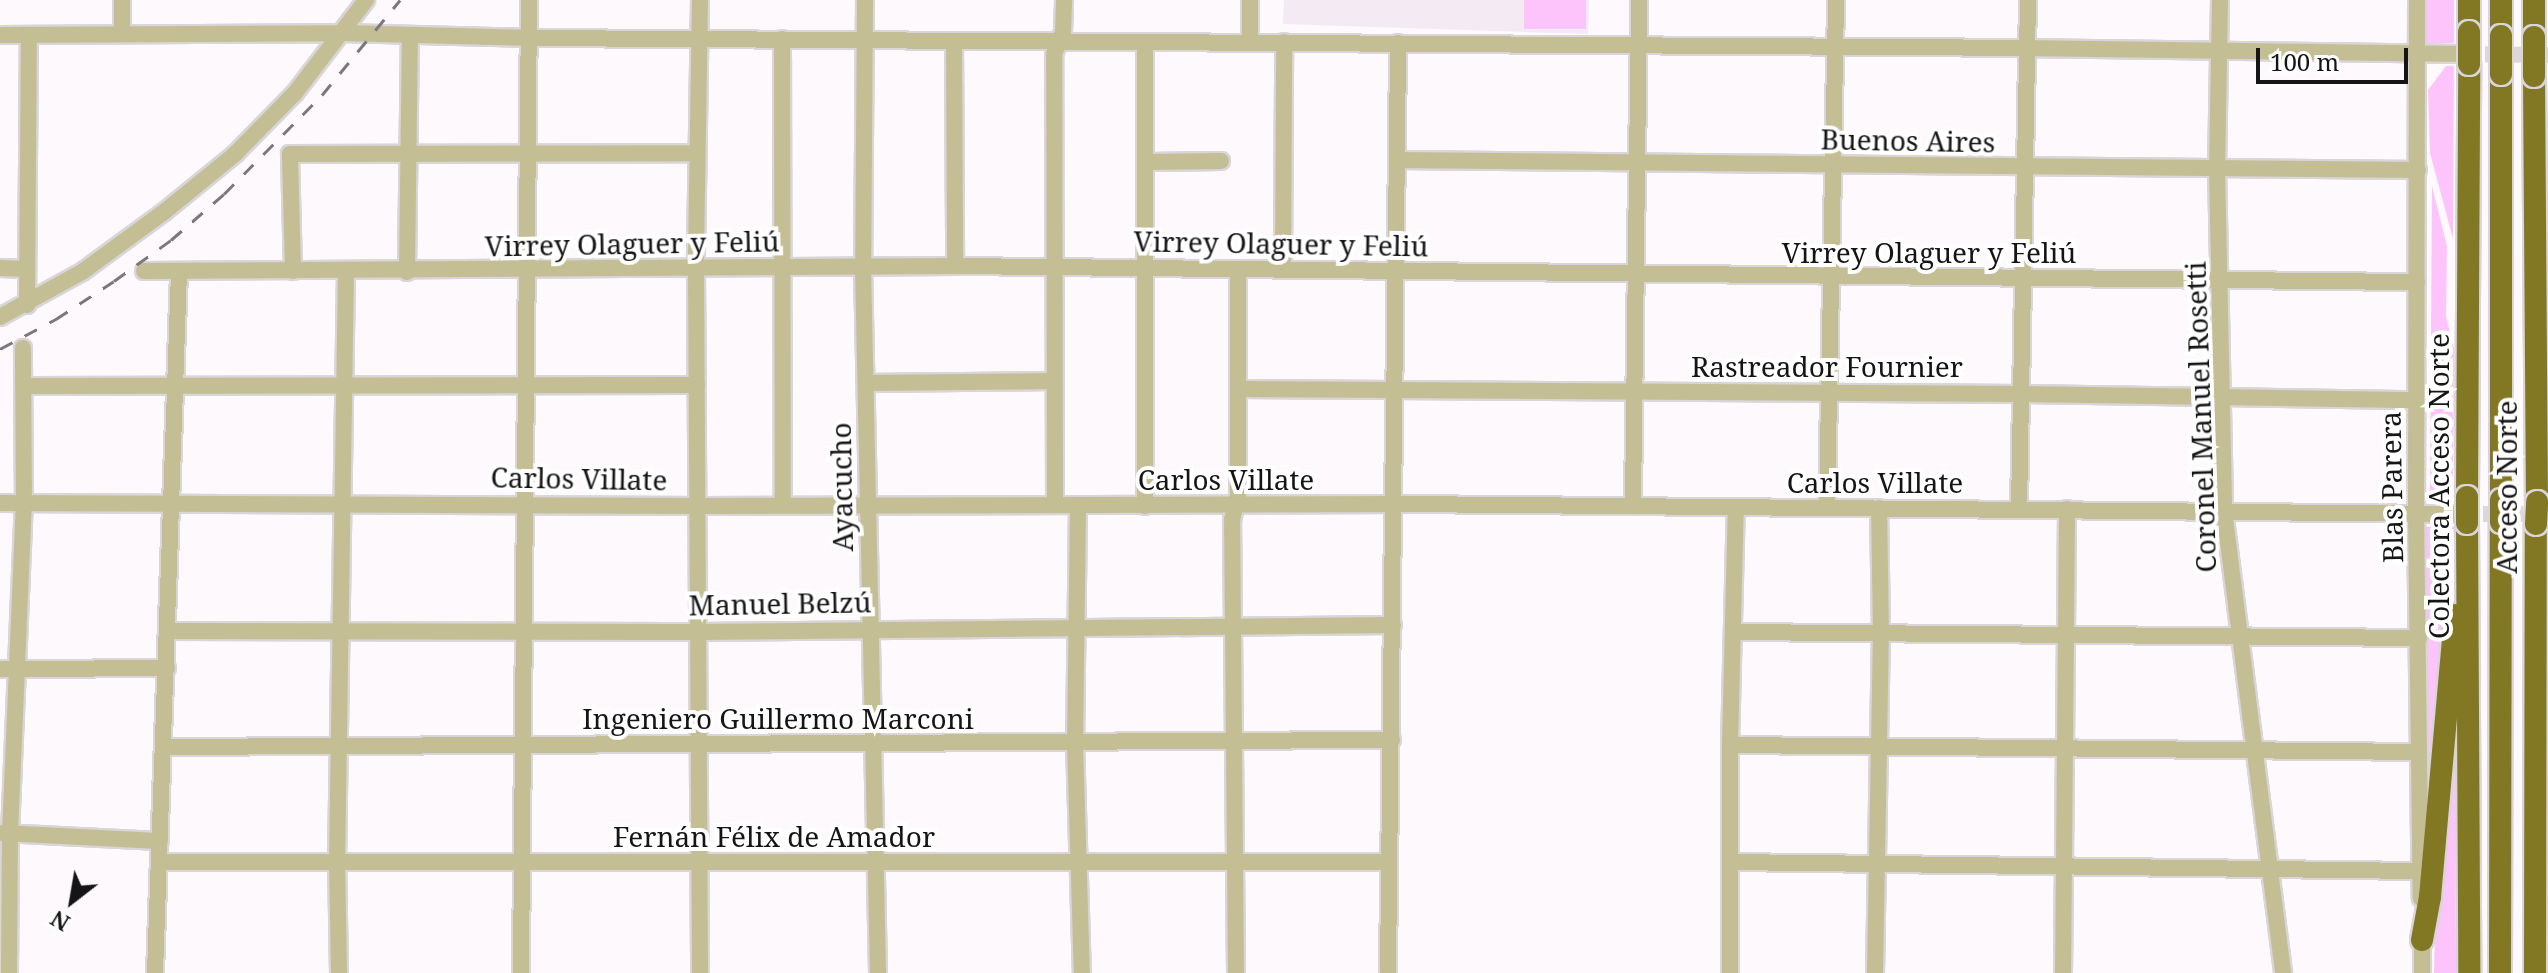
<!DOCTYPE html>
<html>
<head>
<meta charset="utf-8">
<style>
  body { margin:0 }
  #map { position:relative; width:2548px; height:973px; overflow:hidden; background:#fef9fd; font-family:"Noto Serif",serif }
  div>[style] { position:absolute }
  .built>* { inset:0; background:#f4eaf3 }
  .green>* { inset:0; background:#fdc4fb; transform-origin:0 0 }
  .minor-tunnel>* { height:16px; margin-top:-8px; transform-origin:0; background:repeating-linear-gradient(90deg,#dbd7da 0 16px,transparent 0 24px) }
  .roads { filter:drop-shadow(2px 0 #d9d5d8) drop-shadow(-2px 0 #d9d5d8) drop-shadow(0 2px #d9d5d8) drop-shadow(0 -2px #d9d5d8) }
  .minor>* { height:16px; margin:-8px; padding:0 8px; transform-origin:8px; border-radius:8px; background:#c4be94 }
  .highway>* { height:22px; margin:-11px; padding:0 11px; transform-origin:11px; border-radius:11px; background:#827723 }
  .rail>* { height:3px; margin-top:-1.5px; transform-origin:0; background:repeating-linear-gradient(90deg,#7b787b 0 14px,transparent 0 28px) }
  .bridges { filter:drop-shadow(2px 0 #d9d5d8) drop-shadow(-2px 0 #d9d5d8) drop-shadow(0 2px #d9d5d8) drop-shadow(0 -2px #d9d5d8) }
  .highway-bridge>* { height:22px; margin:-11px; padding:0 11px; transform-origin:11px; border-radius:11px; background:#827723 }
  span { translate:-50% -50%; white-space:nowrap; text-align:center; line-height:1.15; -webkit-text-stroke:8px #fff; paint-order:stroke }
  .street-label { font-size:28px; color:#161516 }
  .north { position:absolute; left:32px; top:861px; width:80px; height:80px; -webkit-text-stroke:6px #fff; paint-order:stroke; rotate:211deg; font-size:22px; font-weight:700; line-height:32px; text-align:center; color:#161516 }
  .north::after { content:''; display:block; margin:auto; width:28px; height:36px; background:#161516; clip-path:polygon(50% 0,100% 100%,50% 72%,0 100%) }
  .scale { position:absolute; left:2256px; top:48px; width:152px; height:36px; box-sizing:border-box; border:4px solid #161516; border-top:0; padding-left:10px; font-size:24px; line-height:28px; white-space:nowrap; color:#161516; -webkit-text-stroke:6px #fff; paint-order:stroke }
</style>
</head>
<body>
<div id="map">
  <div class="built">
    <div style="clip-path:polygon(1284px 0,1589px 0,1588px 34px,1283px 24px)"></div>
  </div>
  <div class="green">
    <div style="left:1524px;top:0;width:62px;height:29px"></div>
    <div style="left:2427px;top:0;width:27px;height:43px"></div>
    <div style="clip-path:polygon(2446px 66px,2454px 66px,2453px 239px,2430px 153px,2428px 90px)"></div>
    <div style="clip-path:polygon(2432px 186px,2447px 246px,2446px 316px,2454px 349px,2453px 503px,2439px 502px,2430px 494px)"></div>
    <div style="clip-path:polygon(2454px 526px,2447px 629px,2429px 827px,2423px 531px,2426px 527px)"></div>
    <div style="clip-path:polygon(2455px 675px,2456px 973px,2434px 973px,2435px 933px)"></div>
  </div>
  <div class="minor-tunnel">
    <div style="left:2461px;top:54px;width:87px;rotate:0.7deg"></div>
    <div style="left:2459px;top:514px;width:89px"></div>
  </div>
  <div class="roads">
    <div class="minor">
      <div style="left:122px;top:0;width:32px;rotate:90deg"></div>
      <div style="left:700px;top:0;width:269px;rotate:90.9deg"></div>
      <div style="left:696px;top:269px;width:704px;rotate:89.67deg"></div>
      <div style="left:865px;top:0;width:267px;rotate:90.4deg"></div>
      <div style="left:863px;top:267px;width:706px;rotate:88.78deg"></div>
      <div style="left:2220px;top:0;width:168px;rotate:91deg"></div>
      <div style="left:2217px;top:168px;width:343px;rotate:88.8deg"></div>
      <div style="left:2224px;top:511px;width:466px;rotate:82.7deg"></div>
      <div style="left:2417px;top:0;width:512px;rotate:90.11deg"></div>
      <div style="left:2416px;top:512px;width:386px;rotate:89.3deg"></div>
      <div style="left:0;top:35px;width:343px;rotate:-0.3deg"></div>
      <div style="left:343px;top:33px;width:186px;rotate:1.5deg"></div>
      <div style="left:529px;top:38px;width:1499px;rotate:0.38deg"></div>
      <div style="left:2028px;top:48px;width:427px;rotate:0.8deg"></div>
      <div style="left:782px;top:39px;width:466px;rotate:89.9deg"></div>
      <div style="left:954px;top:42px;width:224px;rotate:89.7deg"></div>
      <div style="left:1250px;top:42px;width:42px;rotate:-90deg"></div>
      <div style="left:1397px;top:160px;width:1021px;rotate:0.56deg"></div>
      <div style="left:1146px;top:162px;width:75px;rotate:-0.8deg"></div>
      <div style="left:0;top:268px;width:27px;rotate:2deg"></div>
      <div style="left:1283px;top:270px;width:228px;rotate:-89.7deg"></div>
      <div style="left:144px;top:271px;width:811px;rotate:-0.35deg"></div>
      <div style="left:955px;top:266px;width:1462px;rotate:0.63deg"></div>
      <div style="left:293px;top:271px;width:117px;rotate:-91.5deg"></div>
      <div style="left:290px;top:154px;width:406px;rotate:-0.1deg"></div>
      <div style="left:407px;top:272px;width:236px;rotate:-89.3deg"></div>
      <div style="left:27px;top:305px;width:270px;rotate:-89.6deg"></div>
      <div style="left:0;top:317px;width:94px;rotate:-28.8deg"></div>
      <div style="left:82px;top:272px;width:102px;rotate:-36.2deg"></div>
      <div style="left:164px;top:212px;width:92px;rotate:-39.2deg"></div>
      <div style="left:235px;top:154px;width:86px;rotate:-45.5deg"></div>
      <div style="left:295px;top:93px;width:117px;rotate:-52.6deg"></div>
      <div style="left:866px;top:383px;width:188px;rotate:-0.6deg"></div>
      <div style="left:24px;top:386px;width:673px;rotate:-0.09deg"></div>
      <div style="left:1238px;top:389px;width:784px;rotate:0.37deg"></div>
      <div style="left:2022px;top:394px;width:394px;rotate:0.9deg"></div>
      <div style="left:0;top:503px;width:700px;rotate:0.25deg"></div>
      <div style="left:700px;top:506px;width:705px;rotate:-0.16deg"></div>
      <div style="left:1405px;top:504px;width:1048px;rotate:0.55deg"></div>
      <div style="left:1055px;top:504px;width:450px;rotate:-90.1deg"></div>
      <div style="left:1054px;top:54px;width:24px;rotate:-68deg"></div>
      <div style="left:1063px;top:32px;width:32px;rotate:-88deg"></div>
      <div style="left:1078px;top:505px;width:237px;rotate:90.7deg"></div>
      <div style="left:1075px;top:742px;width:231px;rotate:88.3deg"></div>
      <div style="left:1145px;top:506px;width:464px;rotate:-90deg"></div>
      <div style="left:1633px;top:506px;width:506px;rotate:-89.32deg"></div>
      <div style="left:1827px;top:507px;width:507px;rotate:-88.98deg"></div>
      <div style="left:2019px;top:509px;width:509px;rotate:-88.99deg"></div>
      <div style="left:169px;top:631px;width:531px;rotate:0.11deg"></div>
      <div style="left:700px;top:632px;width:693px;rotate:-0.58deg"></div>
      <div style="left:1733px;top:632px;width:686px;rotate:0.5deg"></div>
      <div style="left:0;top:669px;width:167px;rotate:-0.3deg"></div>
      <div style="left:1730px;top:745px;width:689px;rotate:0.58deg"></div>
      <div style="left:164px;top:747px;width:1228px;rotate:-0.33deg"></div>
      <div style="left:2px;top:833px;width:158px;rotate:2.9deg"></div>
      <div style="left:160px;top:862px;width:1228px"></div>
      <div style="left:1730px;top:862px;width:691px;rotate:0.75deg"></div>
      <div style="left:2422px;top:929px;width:44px;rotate:90deg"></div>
      <div style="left:9px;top:973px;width:139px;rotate:-89.6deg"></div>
      <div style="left:10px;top:834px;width:330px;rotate:-87.6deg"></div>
      <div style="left:24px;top:504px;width:156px;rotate:-90.4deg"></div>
      <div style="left:155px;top:973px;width:702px;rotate:-88.04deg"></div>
      <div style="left:339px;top:973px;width:110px;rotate:-91deg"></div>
      <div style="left:337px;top:863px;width:591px;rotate:-89.13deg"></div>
      <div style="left:521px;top:973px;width:973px;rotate:-89.53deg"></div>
      <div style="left:1236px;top:973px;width:453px;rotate:-90.5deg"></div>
      <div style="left:1232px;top:520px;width:25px;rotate:-76deg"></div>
      <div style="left:1238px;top:496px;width:227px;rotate:-90deg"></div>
      <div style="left:1388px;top:973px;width:930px;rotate:-89.38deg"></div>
      <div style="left:1730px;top:973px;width:228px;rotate:-90deg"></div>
      <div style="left:1730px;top:745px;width:238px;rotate:-88.6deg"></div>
      <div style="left:1875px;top:973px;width:340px;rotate:-89deg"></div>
      <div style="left:1881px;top:633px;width:125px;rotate:-90.9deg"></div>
      <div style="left:2063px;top:973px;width:464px;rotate:-89.5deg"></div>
    </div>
    <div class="highway">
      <div style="left:2501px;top:0;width:36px;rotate:90deg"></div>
      <div style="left:2469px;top:32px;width:32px;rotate:-90deg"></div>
      <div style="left:2534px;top:37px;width:37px;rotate:-90deg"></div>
      <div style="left:2501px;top:74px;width:426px;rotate:90deg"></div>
      <div style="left:2534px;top:76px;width:426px;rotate:89.6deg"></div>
      <div style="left:2467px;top:497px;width:433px;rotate:-89.7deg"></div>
      <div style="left:2467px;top:523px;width:450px;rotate:89.7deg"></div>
      <div style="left:2422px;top:940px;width:44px;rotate:-79.5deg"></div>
      <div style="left:2430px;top:897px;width:283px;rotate:-84.9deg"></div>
      <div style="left:2500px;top:973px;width:451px;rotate:-89.9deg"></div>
      <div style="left:2535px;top:973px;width:449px;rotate:-89.9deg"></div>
    </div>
  </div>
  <div class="rail">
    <div style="left:0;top:349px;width:64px;rotate:-28.2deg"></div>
    <div style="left:56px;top:319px;width:69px;rotate:-33.2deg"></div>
    <div style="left:114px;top:281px;width:70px;rotate:-35.7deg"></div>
    <div style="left:171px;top:240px;width:70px;rotate:-41deg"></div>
    <div style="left:224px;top:194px;width:139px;rotate:-45.3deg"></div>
    <div style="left:322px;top:95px;width:123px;rotate:-50.6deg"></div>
  </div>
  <div class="bridges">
    <div class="highway-bridge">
      <div style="left:2501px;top:36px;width:38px;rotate:90deg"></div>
      <div style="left:2469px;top:64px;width:32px;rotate:-90deg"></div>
      <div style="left:2534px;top:76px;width:39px;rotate:-90deg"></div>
      <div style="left:2467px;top:497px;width:26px;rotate:90deg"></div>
      <div style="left:2501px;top:522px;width:22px;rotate:-90deg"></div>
      <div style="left:2536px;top:524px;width:22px;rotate:-87deg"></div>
    </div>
  </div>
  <div class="street-label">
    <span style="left:1908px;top:140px;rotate:1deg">Buenos Aires</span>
    <span style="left:632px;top:243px;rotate:-1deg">Virrey Olaguer y Feliú</span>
    <span style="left:1281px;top:243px;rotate:1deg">Virrey Olaguer y Feliú</span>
    <span style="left:1929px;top:252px">Virrey Olaguer y Feliú</span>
    <span style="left:1827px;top:366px">Rastreador Fournier</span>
    <span style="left:2200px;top:417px;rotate:-92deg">Coronel Manuel Rosetti</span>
    <span style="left:579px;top:478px;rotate:1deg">Carlos Villate</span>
    <span style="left:1226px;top:479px">Carlos Villate</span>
    <span style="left:1875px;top:482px">Carlos Villate</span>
    <span style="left:2438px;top:486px;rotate:-90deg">Colectora Acceso Norte</span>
    <span style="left:841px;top:487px;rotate:-91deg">Ayacucho</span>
    <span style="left:2391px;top:487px;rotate:-91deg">Blas Parera</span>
    <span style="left:2506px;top:487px;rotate:-90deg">Acceso Norte</span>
    <span style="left:780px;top:603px;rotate:-1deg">Manuel Belzú</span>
    <span style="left:778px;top:718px">Ingeniero Guillermo Marconi</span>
    <span style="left:774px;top:836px">Fernán Félix de Amador</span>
  </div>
  <div class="north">N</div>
  <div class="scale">100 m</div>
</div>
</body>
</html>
